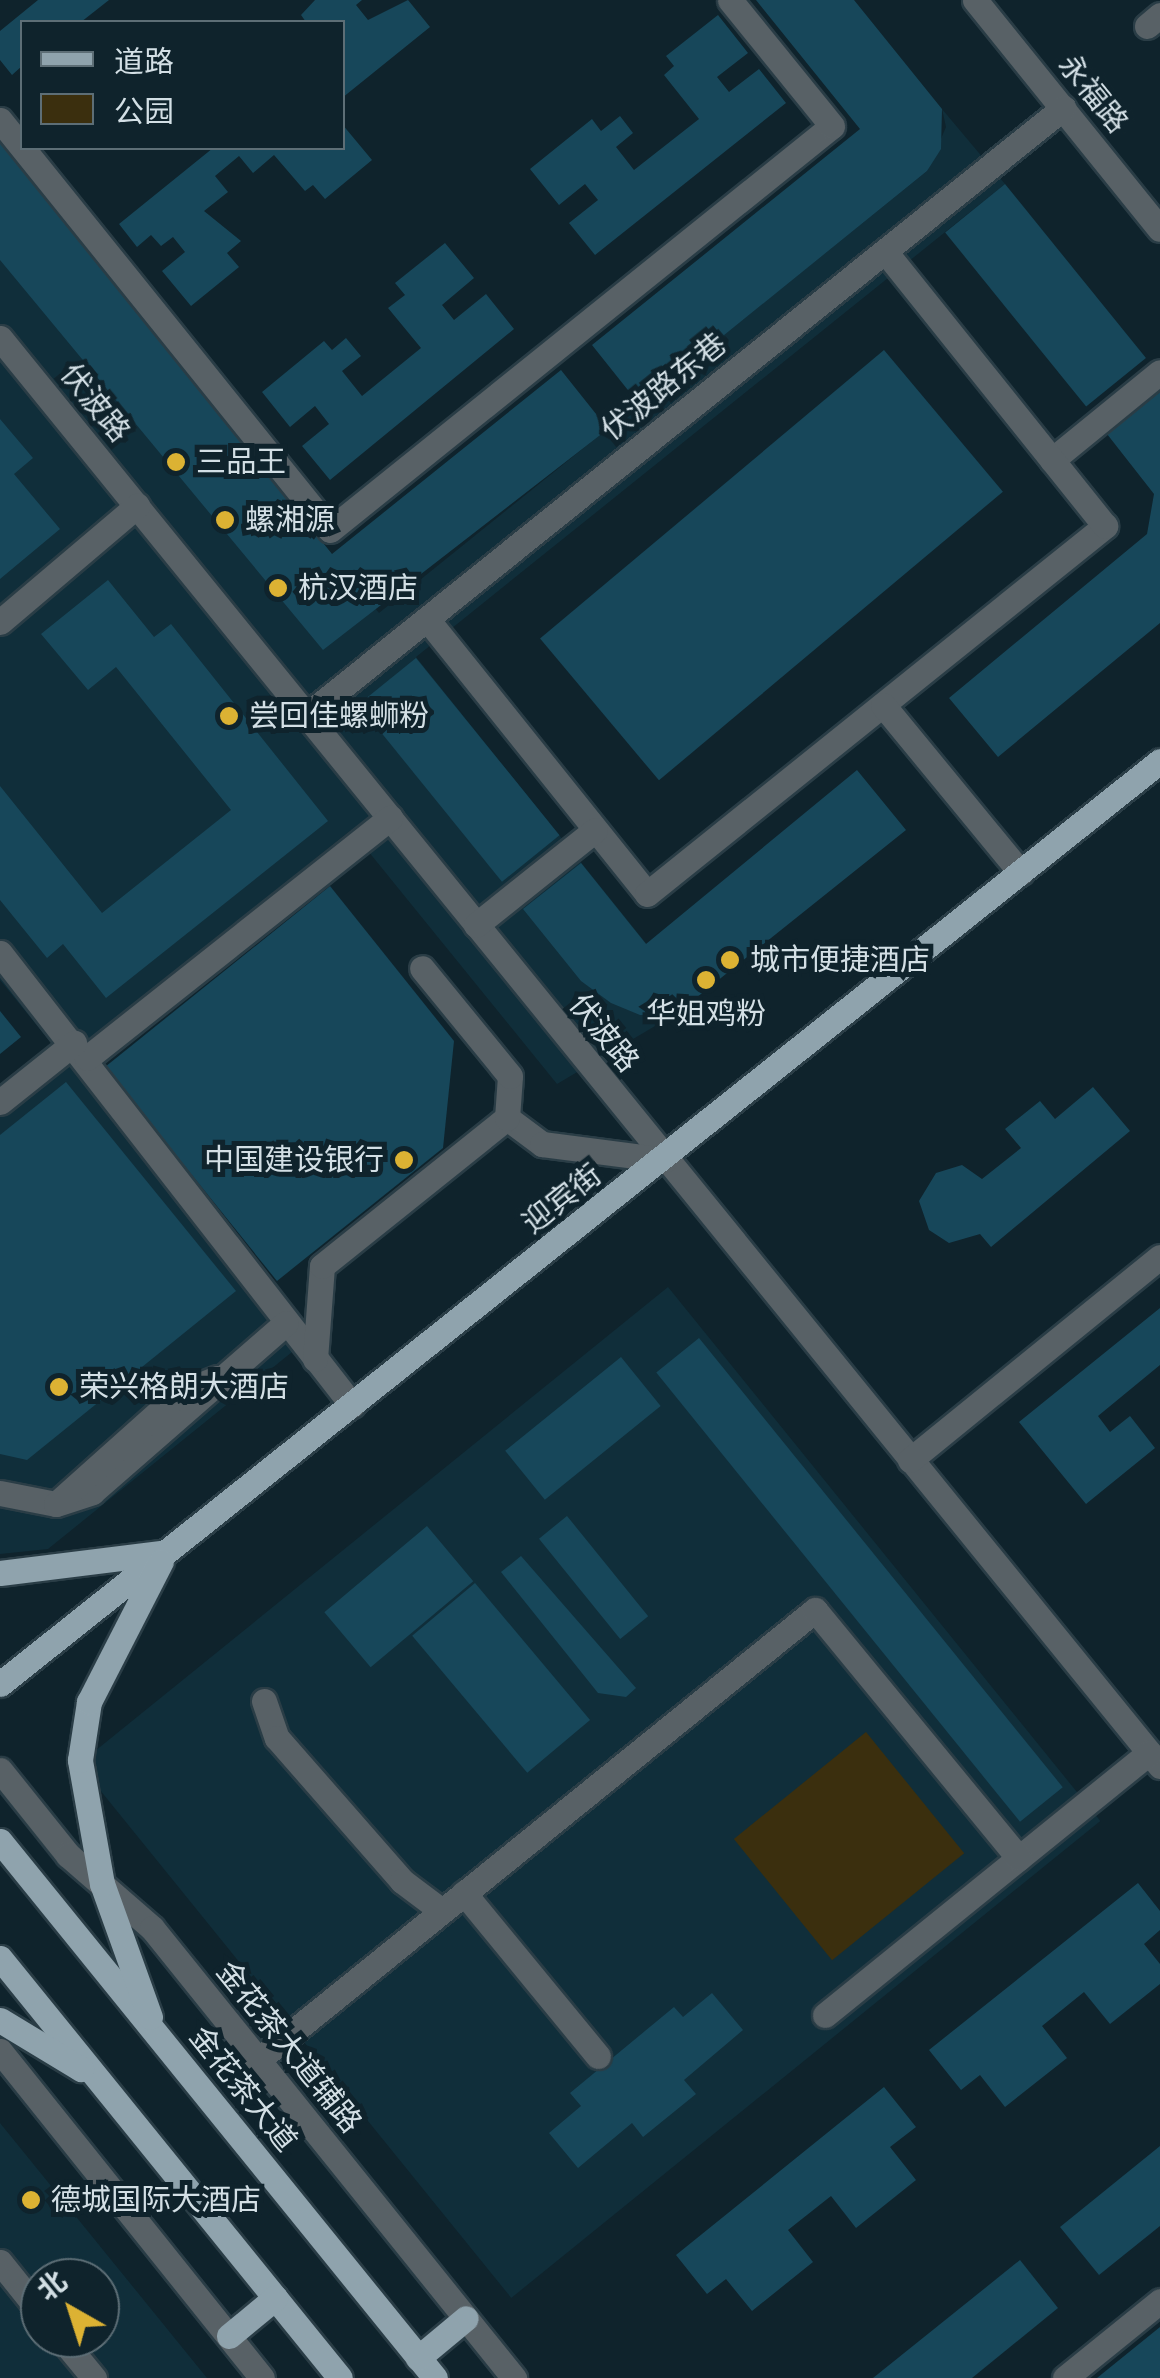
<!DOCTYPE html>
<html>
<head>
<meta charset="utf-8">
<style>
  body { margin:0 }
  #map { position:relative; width:1160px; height:2378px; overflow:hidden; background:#0f232c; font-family:"Fira Sans Condensed","Noto Sans SC",sans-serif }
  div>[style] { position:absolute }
  .built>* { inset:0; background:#102e3a; transform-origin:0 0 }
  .green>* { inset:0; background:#3b2f0e; transform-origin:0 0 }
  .building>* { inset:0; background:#17475a; transform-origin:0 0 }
  .roads { filter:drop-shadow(2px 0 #2a3d46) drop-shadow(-2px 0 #2a3d46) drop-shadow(0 2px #2a3d46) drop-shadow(0 -2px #2a3d46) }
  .minor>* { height:25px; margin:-12.5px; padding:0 12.5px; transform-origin:12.5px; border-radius:12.5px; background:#586166 }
  .major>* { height:25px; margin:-12.5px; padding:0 12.5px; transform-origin:12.5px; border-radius:12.5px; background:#8fa3ad }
  .dots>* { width:28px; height:28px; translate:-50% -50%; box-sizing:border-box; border:5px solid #0f232c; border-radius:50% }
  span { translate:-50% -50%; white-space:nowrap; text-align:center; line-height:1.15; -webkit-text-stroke:10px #0f232c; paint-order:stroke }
  .street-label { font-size:30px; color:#d3dfe5 }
  .poi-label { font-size:30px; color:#d3dfe5 }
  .left { translate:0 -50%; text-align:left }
  .right { translate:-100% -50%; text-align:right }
  .legend { position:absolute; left:20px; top:20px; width:325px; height:130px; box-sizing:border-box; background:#0f232c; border:2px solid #5d6e76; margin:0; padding:12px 18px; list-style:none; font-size:30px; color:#d3dfe5 }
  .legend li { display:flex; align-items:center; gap:20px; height:50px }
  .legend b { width:50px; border:2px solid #5d6e76 }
  .north { position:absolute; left:20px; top:2258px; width:100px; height:100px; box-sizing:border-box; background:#0f232c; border:2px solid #5d6e76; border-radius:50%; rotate:321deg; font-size:28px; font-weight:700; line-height:40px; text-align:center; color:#d3dfe5 }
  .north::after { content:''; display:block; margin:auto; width:35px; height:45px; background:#dcb233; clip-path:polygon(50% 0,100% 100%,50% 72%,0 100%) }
</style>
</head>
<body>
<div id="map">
  <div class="built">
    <div style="clip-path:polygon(942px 109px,1005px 184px,416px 657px,694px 1003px,557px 1084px,351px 830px,65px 1060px,297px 1348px,48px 1549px,0 1554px,0 1112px,65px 1060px,0 980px,0 141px,379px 613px,927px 171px,946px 127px)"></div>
    <div style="left:668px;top:1287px;width:687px;height:758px;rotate:51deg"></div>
    <div style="clip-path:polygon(evenodd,0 2123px,207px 2378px,0 2378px,0 2123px,40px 2278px,100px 2278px,100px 2338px,40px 2338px,40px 2278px)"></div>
  </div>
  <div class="green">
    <div style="left:866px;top:1732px;width:156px;height:170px;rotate:51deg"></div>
  </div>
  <div class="building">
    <div style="clip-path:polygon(38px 0,109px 0,81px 22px,22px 22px,22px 66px,12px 75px,0 60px,0 31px)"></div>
    <div style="clip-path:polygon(315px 0,362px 0,356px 5px,368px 20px,408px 0,430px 27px,342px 98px,342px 22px,306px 22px,301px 15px)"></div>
    <div style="clip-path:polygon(756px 0,854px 0,942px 109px,941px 149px,927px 171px,639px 404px,592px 345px,860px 129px)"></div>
    <div style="clip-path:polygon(718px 15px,748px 53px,717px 77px,729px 92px,759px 69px,786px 103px,595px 255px,569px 223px,598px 200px,585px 184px,559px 205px,530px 169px,592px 119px,601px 131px,620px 116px,633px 133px,616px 147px,634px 170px,699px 119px,664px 75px,674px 66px,666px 56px)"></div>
    <div style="clip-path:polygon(342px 124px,372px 160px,325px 199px,313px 185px,305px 191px,274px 155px,253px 173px,239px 156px,215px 176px,228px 192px,204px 211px,241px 241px,227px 253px,239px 267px,191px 306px,162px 271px,185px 252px,173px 237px,161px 246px,151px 235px,137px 247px,119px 224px,213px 148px,342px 148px)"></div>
    <div style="clip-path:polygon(0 141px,332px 554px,561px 370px,608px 429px,323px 650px,0 260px)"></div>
    <div style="left:1005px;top:184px;width:224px;height:77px;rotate:51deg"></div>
    <div style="clip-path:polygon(445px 243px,474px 278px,442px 305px,454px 320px,486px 294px,514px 329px,330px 480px,302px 446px,329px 424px,315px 406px,290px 427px,262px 392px,324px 341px,332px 350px,346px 338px,361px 356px,342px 371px,362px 396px,421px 348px,388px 308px,405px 295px,395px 283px)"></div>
    <div style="left:884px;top:350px;width:185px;height:449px;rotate:50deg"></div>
    <div style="clip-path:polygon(1160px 392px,1160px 623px,998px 757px,949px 698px,1147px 534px,1154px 494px,1107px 434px)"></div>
    <div style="clip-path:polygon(0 419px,33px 458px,14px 474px,60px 529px,0 579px)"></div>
    <div style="clip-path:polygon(108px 580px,154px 637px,171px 624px,328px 821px,106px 998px,63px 944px,47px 958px,0 900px,0 786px,102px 913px,231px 810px,116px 667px,88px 690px,41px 634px)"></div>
    <div style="left:416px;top:658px;width:228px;height:74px;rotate:51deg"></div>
    <div style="clip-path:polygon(857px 770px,906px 830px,676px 1014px,640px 1015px,611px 1003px,581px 981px,523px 909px,581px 863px,646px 944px)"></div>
    <div style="clip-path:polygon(330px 886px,454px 1041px,443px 1148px,277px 1281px,105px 1067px)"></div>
    <div style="clip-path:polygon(0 1011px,21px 1037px,0 1054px)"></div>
    <div style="clip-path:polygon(66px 1082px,236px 1291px,27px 1460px,0 1454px,0 1135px)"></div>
    <div style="clip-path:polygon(1093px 1087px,1130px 1131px,991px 1247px,980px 1234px,949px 1243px,929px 1230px,919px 1201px,936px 1173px,962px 1165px,982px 1179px,1021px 1148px,1005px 1129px,1040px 1101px,1055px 1119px)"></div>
    <div style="clip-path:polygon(1160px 1308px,1160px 1365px,1098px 1416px,1110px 1432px,1130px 1416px,1155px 1448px,1086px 1504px,1019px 1422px)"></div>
    <div style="left:699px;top:1338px;width:578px;height:55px;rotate:51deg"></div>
    <div style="left:621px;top:1357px;width:63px;height:149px;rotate:51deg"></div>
    <div style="left:567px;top:1516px;width:129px;height:36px;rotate:51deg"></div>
    <div style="left:427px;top:1526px;width:72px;height:134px;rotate:50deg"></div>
    <div style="clip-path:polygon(521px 1556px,636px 1688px,626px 1697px,598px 1693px,501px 1572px)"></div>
    <div style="left:475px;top:1583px;width:179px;height:82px;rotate:50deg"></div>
    <div style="clip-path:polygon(1138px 1883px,1160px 1911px,1160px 1930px,1144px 1944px,1160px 1964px,1160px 1984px,1110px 2024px,1084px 1992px,1042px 2026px,1067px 2058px,1005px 2107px,980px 2075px,961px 2090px,929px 2050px)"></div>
    <div style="clip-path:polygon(712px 1993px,743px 2030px,684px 2080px,696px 2094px,643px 2137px,632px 2123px,578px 2168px,549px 2133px,581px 2106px,570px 2093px,674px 2007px,683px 2017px)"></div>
    <div style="clip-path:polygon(884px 2087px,916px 2127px,890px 2147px,916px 2180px,856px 2228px,831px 2196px,788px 2230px,813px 2262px,752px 2311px,726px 2279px,707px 2294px,676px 2255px)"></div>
    <div style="clip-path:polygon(1160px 2146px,1160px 2226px,1099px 2275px,1060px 2227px)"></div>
    <div style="clip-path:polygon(1020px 2260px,1058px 2308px,972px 2378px,873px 2378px)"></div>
    <div style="clip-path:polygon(1160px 2327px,1160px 2378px,1097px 2378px)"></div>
  </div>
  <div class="roads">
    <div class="minor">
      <div style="left:975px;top:0;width:294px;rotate:51.1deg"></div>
      <div style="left:1147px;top:26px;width:17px;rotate:-40deg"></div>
      <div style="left:0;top:120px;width:526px;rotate:51.17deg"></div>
      <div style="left:330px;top:530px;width:644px;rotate:-38.83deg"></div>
      <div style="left:832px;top:126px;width:162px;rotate:-129deg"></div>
      <div style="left:0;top:338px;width:1840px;rotate:50.91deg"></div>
      <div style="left:1052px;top:460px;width:139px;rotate:-39.2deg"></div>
      <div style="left:427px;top:619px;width:352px;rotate:51.3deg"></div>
      <div style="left:647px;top:894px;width:588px;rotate:-38.78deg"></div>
      <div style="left:1105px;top:526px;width:352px;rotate:-128.7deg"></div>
      <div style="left:0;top:622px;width:180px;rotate:-40.3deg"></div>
      <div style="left:883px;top:705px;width:217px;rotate:50.6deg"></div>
      <div style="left:307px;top:715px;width:970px;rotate:-38.76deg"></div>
      <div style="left:476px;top:925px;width:152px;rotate:-38.6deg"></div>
      <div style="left:0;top:953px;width:573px;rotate:52.09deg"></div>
      <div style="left:87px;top:1058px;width:387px;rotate:-38.4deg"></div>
      <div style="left:0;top:1102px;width:95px;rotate:-38.6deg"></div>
      <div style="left:507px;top:1118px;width:44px;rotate:36.6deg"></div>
      <div style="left:542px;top:1144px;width:124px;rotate:7.4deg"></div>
      <div style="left:315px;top:1359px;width:93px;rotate:-85.7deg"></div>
      <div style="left:322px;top:1266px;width:237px;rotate:-38.7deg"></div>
      <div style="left:507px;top:1118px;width:42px;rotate:-85.9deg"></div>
      <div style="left:510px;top:1076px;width:139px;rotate:-129.2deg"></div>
      <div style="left:910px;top:1460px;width:322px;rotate:-39.1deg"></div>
      <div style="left:0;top:1493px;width:57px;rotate:11.1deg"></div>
      <div style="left:56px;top:1504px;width:38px;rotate:-18deg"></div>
      <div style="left:92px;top:1492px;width:257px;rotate:-41.1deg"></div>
      <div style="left:56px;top:1504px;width:166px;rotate:-41.8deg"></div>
      <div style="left:180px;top:1393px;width:40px;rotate:-22deg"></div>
      <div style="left:264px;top:1701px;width:39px;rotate:71deg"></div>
      <div style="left:277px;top:1738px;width:190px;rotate:48.8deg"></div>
      <div style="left:402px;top:1881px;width:50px;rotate:36.9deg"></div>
      <div style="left:0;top:1770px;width:109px;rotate:51.3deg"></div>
      <div style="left:68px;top:1855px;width:111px;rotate:41deg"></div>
      <div style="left:152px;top:1928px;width:578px;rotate:51.19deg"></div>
      <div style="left:464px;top:1893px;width:211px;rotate:50.6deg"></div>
      <div style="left:825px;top:2015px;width:417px;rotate:-39deg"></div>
      <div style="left:0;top:2051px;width:419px;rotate:51.3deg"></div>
      <div style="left:258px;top:2060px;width:716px;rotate:-38.93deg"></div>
      <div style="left:815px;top:1610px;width:321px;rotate:50.6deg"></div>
      <div style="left:0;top:2262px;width:64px;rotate:51.3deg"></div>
      <div style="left:61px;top:2338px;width:52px;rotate:50.5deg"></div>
      <div style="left:1065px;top:2378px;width:122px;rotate:-39deg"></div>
    </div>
    <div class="major">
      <div style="left:0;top:1573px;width:162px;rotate:-7.1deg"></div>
      <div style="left:0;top:1684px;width:1482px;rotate:-38.51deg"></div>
      <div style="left:0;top:1841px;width:691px;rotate:50.99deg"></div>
      <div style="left:0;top:1958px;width:540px;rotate:51.01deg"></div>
      <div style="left:150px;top:2017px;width:141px;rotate:-109.8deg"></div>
      <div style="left:102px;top:1884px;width:126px;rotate:-100.1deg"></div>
      <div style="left:80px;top:1760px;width:59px;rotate:-81.2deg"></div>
      <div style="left:89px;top:1702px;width:158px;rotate:-62.9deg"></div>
      <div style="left:0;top:2020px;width:95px;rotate:31.2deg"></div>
      <div style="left:229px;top:2336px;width:60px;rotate:-39.6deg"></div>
      <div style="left:418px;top:2358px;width:62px;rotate:-39.8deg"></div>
    </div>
  </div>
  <div class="dots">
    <div style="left:176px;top:462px;background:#dcb233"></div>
    <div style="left:225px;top:520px;background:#dcb233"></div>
    <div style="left:278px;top:588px;background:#dcb233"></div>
    <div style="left:229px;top:716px;background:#dcb233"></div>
    <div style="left:730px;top:960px;background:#dcb233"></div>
    <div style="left:706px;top:980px;background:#dcb233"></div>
    <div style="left:404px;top:1160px;background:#dcb233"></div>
    <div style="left:59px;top:1387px;background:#dcb233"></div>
    <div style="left:31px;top:2200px;background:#dcb233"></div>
  </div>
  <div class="street-label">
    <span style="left:1093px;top:94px;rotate:51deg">永福路</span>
    <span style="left:664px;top:387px;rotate:-39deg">伏波路东巷</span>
    <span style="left:95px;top:403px;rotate:51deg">伏波路</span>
    <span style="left:604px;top:1033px;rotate:51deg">伏波路</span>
    <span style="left:562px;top:1199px;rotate:-38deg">迎宾街</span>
    <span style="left:289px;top:2047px;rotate:51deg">金花茶大道辅路</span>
    <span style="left:243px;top:2089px;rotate:51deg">金花茶大道</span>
  </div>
  <div class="poi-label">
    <span class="left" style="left:196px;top:462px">三品王</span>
    <span class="left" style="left:245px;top:520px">螺湘源</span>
    <span class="left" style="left:298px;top:588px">杭汉酒店</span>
    <span class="left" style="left:249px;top:716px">尝回佳螺蛳粉</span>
    <span class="left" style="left:750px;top:960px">城市便捷酒店</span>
    <span style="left:706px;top:1014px">华姐鸡粉</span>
    <span class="right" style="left:384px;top:1160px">中国建设银行</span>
    <span class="left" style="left:79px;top:1387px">荣兴格朗大酒店</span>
    <span class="left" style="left:51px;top:2200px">德城国际大酒店</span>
  </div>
  <ul class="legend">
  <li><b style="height:12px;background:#8fa3ad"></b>道路</li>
  <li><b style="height:28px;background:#3b2f0e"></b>公园</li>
  </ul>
  <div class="north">北</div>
</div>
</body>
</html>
